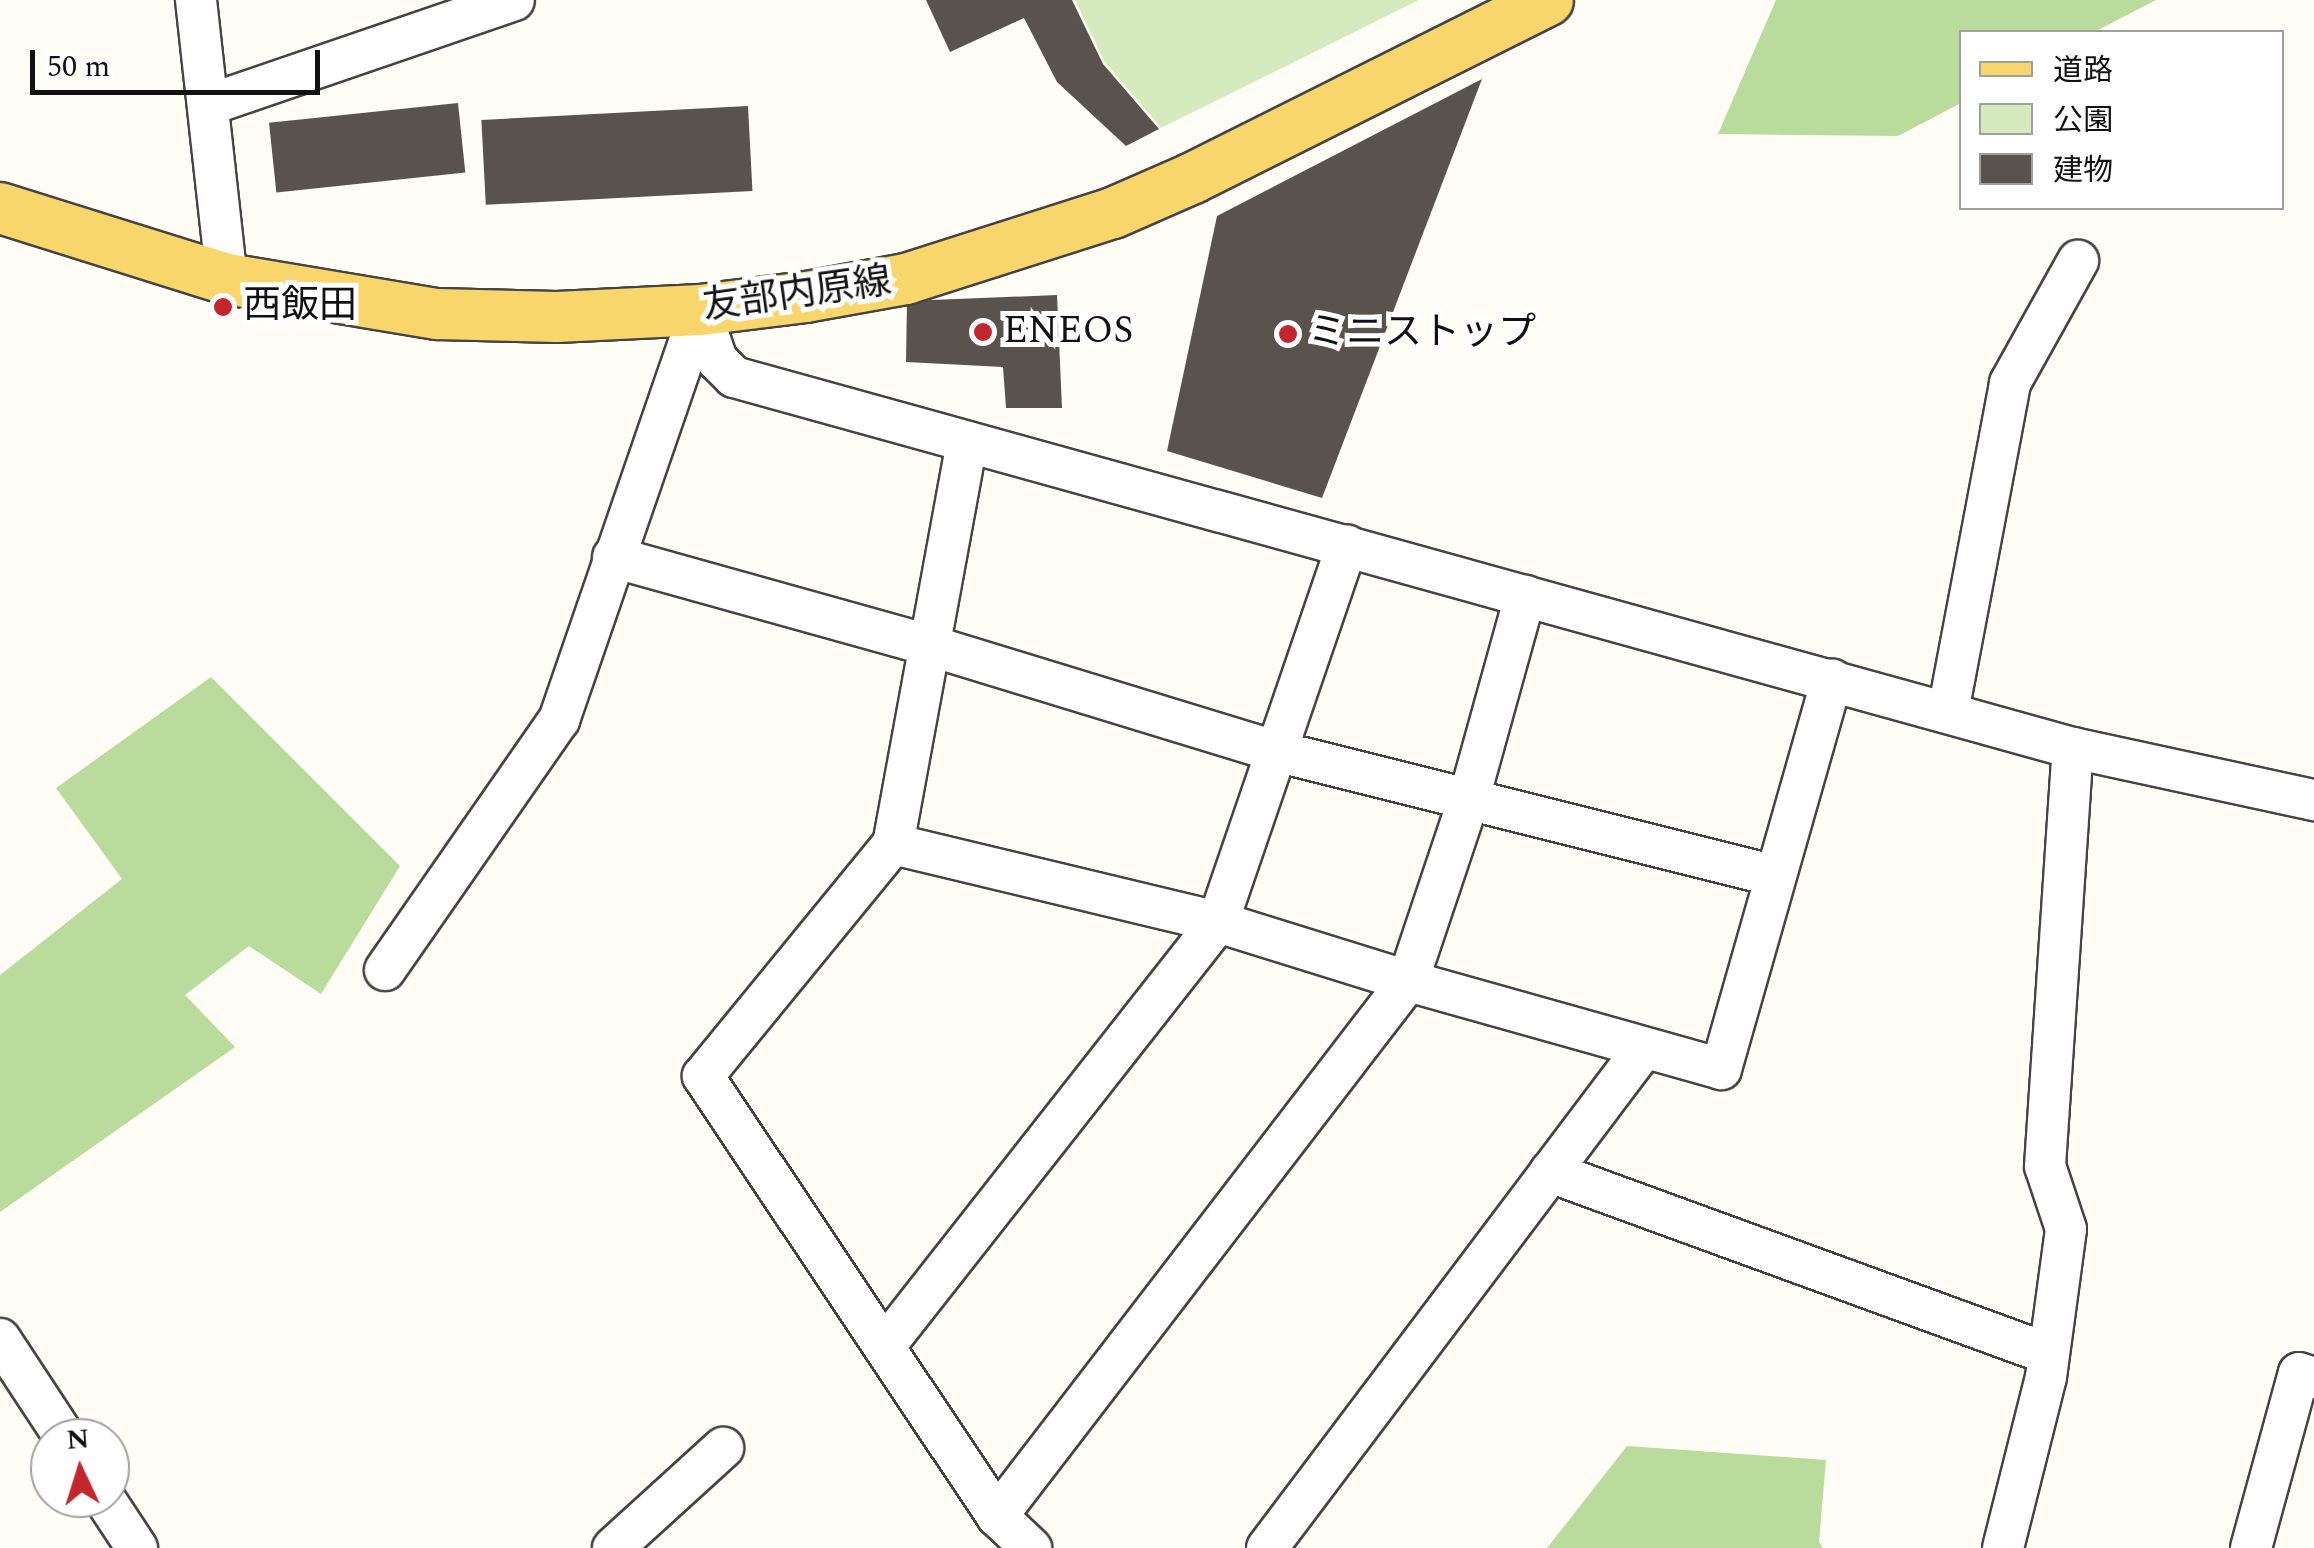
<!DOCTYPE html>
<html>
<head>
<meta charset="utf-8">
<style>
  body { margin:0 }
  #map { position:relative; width:2314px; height:1548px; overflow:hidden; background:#fffdf5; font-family:Spectral,"Noto Sans JP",serif }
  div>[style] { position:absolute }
  .green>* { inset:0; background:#d5ebbd }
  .forest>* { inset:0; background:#b9dc9c }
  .building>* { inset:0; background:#5a524d; transform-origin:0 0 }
  .roads { filter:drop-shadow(2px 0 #444) drop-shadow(-2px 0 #444) drop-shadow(0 2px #444) drop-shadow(0 -2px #444) }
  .minor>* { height:40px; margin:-20px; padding:0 20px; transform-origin:20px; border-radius:20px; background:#fff }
  .major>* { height:50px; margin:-25px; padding:0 25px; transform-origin:25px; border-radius:25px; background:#f9d66b }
  .dots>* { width:28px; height:28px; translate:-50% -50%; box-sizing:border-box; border:5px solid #fff; border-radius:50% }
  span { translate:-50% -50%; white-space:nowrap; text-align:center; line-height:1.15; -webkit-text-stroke:10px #fff; paint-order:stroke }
  .street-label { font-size:38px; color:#111 }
  .poi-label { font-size:38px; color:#111 }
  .left { translate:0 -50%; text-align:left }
  .legend { position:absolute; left:1959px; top:30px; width:325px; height:180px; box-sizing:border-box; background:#fff; border:2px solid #a0a0a0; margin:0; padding:12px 18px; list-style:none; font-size:30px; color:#111 }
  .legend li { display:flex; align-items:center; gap:20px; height:50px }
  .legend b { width:50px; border:2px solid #a0a0a0 }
  .north { position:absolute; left:30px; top:1418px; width:100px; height:100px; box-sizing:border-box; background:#fff; border:2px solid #a0a0a0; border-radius:50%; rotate:356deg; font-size:28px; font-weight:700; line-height:40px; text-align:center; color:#111 }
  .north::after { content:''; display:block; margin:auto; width:35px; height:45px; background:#c4262e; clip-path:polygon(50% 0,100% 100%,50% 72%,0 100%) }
  .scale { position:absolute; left:30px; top:50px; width:290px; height:45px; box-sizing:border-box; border:5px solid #111; border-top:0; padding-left:12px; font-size:30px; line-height:35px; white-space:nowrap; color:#111; -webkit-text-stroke:8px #fff; paint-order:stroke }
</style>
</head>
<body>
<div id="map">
  <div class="green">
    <div style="clip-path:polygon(1075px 0,1419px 0,1161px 128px,1104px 61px)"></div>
  </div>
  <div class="forest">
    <div style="clip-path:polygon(1776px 0,2156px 0,2094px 32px,1962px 32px,1961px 103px,1898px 136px,1718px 134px)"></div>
    <div style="clip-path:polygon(211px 677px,400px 866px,321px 994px,249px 946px,185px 995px,235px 1047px,0 1212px,0 975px,122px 879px,56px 788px)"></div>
    <div style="clip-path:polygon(1627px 1446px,1826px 1460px,1819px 1542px,1823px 1548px,1547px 1548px)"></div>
  </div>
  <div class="building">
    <div style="clip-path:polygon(926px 0,1072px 0,1103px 64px,1159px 129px,1126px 146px,1057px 82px,1024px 18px,950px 52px)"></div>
    <div style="clip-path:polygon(1482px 79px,1322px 498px,1167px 451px,1217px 216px)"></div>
    <div style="left:458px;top:103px;width:70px;height:190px;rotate:84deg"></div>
    <div style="left:748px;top:106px;width:85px;height:267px;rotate:87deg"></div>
    <div style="clip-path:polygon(1057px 295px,1062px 408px,1006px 408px,1003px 367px,906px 362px,907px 301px)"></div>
  </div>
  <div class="roads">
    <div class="minor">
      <div style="left:196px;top:0;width:281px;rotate:83.7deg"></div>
      <div style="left:211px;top:104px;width:320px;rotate:-18.9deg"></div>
      <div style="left:700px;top:310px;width:53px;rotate:71.2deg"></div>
      <div style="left:717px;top:360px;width:24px;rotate:45deg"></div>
      <div style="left:734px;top:377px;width:1389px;rotate:15.49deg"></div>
      <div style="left:2073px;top:748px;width:247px;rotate:12.2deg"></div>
      <div style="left:967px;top:442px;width:409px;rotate:100.4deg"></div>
      <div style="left:893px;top:844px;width:300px;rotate:129.3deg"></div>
      <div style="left:703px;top:1076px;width:529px;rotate:56.25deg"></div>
      <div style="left:997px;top:1516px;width:47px;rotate:43.3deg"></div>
      <div style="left:613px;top:557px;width:327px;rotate:15.6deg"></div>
      <div style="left:928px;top:645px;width:367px;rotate:17deg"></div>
      <div style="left:1279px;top:752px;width:512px;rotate:14.01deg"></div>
      <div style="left:1948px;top:712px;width:335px;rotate:-79.3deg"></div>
      <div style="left:2010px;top:383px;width:140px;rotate:-60.9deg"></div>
      <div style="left:893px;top:844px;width:334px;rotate:13.5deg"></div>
      <div style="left:1218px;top:922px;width:199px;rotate:17.3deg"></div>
      <div style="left:1408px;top:981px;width:325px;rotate:15.7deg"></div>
      <div style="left:1721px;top:1069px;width:405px;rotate:-74.1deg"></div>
      <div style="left:385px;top:970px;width:305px;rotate:-55.2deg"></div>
      <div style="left:559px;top:720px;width:434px;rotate:-71deg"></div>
      <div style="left:1550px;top:1172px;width:528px;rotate:20.05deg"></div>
      <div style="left:0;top:1339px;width:118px;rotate:56.7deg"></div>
      <div style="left:884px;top:1347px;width:541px;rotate:-51.84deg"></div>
      <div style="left:1218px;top:922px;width:398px;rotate:-71.1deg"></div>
      <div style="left:104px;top:1498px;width:60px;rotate:56.6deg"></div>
      <div style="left:997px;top:1516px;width:675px;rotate:-52.47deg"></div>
      <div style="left:1408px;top:981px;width:189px;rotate:-71.5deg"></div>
      <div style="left:1468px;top:802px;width:214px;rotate:-74.5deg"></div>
      <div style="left:613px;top:1548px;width:149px;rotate:-42.3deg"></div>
      <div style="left:1267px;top:1548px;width:626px;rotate:-52.98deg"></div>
      <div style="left:2003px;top:1548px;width:176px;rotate:-75.9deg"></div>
      <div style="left:2046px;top:1377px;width:149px;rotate:-82.3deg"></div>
      <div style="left:2066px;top:1229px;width:66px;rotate:-108.4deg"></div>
      <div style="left:2045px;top:1166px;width:419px;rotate:-86.2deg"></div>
      <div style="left:2251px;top:1548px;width:181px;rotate:-74.7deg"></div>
      <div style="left:2299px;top:1373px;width:16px;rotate:18deg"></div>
    </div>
    <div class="major">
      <div style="left:0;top:208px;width:238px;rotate:17.4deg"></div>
      <div style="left:227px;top:279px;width:213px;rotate:9.5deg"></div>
      <div style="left:437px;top:314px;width:120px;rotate:1.4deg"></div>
      <div style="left:557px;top:317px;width:143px;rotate:-2.8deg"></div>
      <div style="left:700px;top:310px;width:107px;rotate:-7deg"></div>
      <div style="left:806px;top:297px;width:102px;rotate:-10.2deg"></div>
      <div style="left:906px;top:279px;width:217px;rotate:-17.7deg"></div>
      <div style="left:1113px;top:213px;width:87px;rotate:-23.6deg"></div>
      <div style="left:1193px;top:178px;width:397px;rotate:-26.6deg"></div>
    </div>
  </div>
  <div class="dots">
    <div style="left:223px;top:307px;background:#c4262e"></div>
    <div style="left:983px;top:332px;background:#c4262e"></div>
    <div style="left:1288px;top:334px;background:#c4262e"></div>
  </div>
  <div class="street-label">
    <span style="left:797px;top:295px;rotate:-8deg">友部内原線</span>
  </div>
  <div class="poi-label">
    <span class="left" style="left:243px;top:307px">西飯田</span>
    <span class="left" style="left:1003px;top:332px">ENEOS</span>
    <span class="left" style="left:1308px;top:334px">ミニストップ</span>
  </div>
  <ul class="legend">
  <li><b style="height:12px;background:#f9d66b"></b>道路</li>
  <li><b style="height:28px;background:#d5ebbd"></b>公園</li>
  <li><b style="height:28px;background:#5a524d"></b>建物</li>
  </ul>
  <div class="north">N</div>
  <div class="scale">50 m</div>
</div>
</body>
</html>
